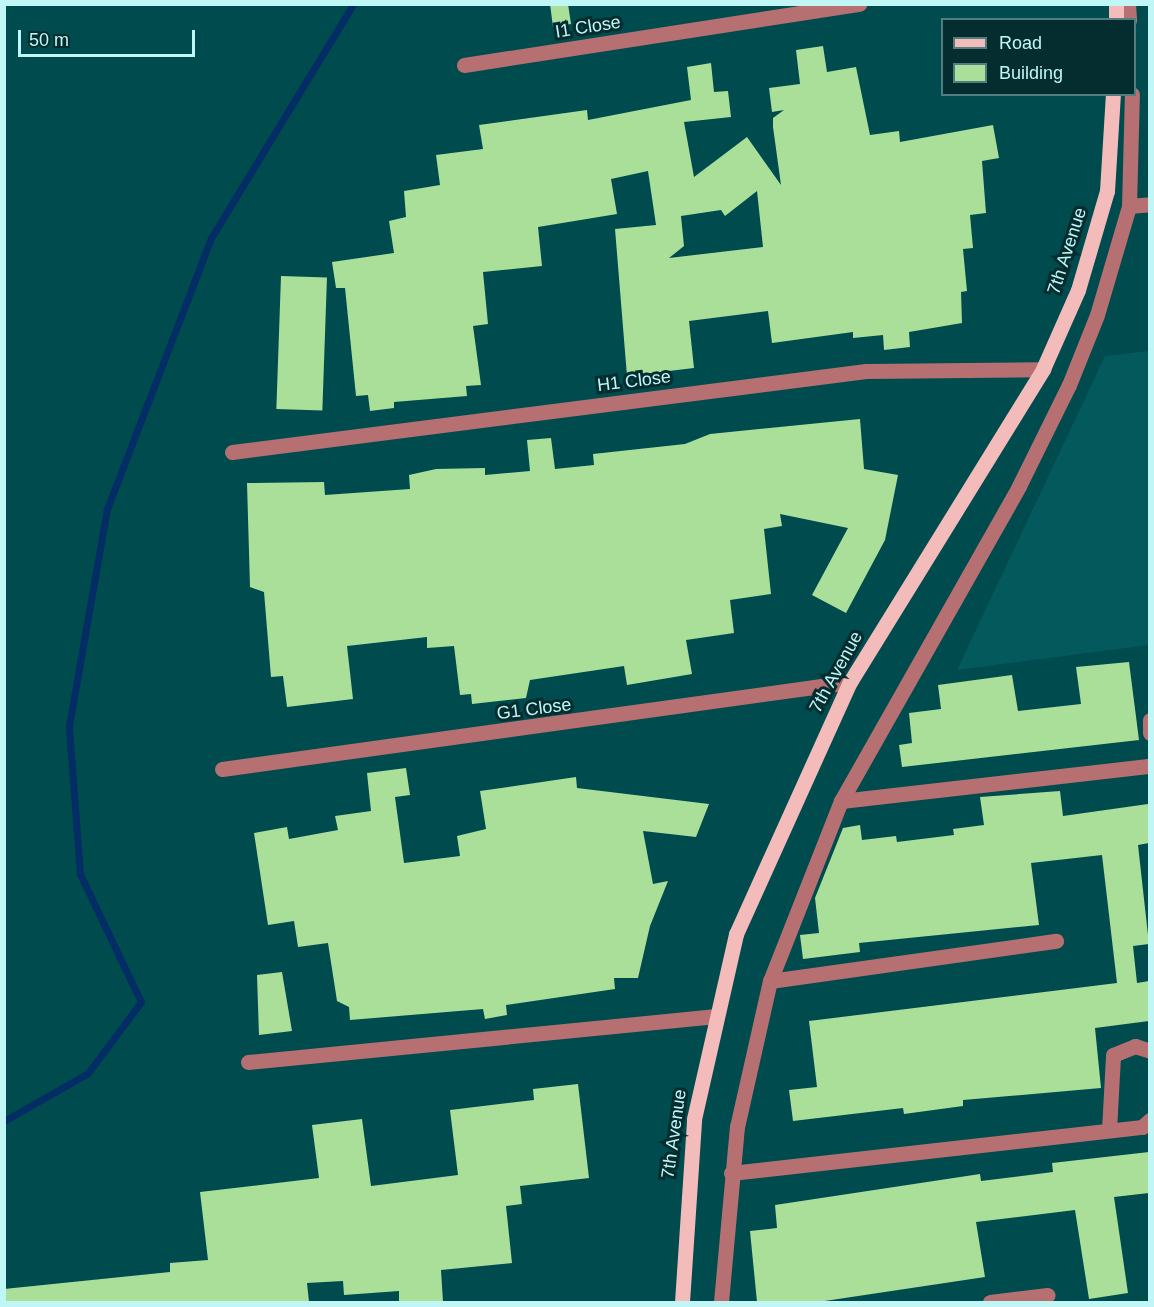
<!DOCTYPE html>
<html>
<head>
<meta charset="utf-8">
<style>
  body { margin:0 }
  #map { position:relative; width:1154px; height:1307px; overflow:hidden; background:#004b4d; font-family:Arial,sans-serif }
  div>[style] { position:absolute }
  .built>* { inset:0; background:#04595c }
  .stream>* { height:7px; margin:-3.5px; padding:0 3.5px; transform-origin:3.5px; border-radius:3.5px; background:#042d65 }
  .building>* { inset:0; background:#aadf9a; transform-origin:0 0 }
  .minor>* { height:15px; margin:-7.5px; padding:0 7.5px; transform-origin:7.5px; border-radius:7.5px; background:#b67072 }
  .major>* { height:15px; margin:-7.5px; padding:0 7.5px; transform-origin:7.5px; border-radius:7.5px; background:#f4bbbb }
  span { translate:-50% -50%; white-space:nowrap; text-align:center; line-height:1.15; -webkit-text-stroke:6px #052d2f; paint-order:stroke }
  .street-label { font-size:18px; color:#c1f6f7 }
  .frame { position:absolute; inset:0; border:6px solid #c1f6f7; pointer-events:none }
  .legend { position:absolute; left:941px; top:18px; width:195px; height:78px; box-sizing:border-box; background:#052d2f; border:2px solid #507d7f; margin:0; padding:8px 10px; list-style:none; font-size:18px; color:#c1f6f7 }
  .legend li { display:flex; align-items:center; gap:12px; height:30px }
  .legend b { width:30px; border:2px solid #507d7f }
  .scale { position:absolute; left:18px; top:30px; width:177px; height:27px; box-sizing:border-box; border:3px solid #c1f6f7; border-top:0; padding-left:8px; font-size:18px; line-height:21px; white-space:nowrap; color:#c1f6f7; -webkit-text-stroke:4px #052d2f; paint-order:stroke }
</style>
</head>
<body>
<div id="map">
  <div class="built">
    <div style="clip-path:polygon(1149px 351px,1149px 645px,957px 670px,1105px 356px)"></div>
  </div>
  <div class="stream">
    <div style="left:4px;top:1121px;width:97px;rotate:-29.7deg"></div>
    <div style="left:88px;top:1073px;width:89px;rotate:-53.3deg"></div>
    <div style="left:141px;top:1002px;width:142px;rotate:-115.5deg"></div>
    <div style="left:80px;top:874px;width:148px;rotate:-94.3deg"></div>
    <div style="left:69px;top:726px;width:220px;rotate:-80.1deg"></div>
    <div style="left:107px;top:509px;width:290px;rotate:-69deg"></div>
    <div style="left:211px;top:238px;width:274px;rotate:-58.7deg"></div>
  </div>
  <div class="building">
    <div style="clip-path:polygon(550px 4px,568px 4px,571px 24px,553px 27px)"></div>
    <div style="clip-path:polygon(evenodd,823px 46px,827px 72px,856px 67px,870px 135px,899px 131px,900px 142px,993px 125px,999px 158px,982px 161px,986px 213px,970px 215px,973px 248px,963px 249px,967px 291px,961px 292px,962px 323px,909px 332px,910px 347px,884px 350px,883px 335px,853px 338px,853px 332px,772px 343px,768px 311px,689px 321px,694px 368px,627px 376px,615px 229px,656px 225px,648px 171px,611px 179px,617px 214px,538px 227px,542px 266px,483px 272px,488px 324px,473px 326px,481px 385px,466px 386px,467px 396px,394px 402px,394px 408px,370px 411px,368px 395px,356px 396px,345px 288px,336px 288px,332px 262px,394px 253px,389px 221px,406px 217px,404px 191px,440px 185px,436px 155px,483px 149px,479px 125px,587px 110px,588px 120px,691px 100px,687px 67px,711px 63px,714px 92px,728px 91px,731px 117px,684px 122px,694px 177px,747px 137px,781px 185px,773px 127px,773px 118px,784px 110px,772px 112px,769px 88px,800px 84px,796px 50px,823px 46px,757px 191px,763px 247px,669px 258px,684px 246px,681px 216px,721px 210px,725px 216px,757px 191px)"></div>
    <div style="left:281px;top:276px;width:46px;height:133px;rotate:2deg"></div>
    <div style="clip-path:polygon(860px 419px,864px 469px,898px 475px,885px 540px,846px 613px,812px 595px,848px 528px,780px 514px,782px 526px,764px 529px,771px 594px,730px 600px,734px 633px,686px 640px,692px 674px,627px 685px,624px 666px,530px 680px,526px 698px,472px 704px,471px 694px,460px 695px,454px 646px,427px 648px,427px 637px,347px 646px,353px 699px,287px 707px,283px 676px,271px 677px,264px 592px,250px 587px,247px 483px,324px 482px,325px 495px,410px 489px,409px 475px,436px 469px,485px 468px,485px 475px,530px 471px,527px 440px,551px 438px,555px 469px,594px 465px,593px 454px,685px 444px,710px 434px)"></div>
    <div style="clip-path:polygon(1129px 662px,1139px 740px,902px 767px,899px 745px,912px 743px,909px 713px,941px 709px,938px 685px,1012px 675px,1018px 711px,1081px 704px,1076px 667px)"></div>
    <div style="clip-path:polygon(406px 768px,410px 795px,395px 797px,404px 863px,460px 856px,457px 836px,486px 829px,480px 791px,576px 777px,577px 788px,709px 804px,696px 837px,643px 831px,653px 884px,668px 881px,650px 926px,638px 978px,614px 978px,615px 989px,506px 1005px,507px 1015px,485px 1019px,483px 1009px,350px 1020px,349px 1007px,337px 1001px,328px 943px,298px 947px,294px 921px,268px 925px,254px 833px,287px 827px,289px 839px,338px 830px,335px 816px,371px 811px,367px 773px)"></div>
    <div style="clip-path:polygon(1060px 791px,1063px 816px,1148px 804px,1149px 843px,1138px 845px,1149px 944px,1133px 946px,1137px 983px,1149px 981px,1149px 1021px,1095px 1028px,1101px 1088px,963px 1100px,963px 1106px,904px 1114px,903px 1108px,793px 1121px,789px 1090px,817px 1087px,809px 1021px,1117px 983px,1102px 855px,1031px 863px,1039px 925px,859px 943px,860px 952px,803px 959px,800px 935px,819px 933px,815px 898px,843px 828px,860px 825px,862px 840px,896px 836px,897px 842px,954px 835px,953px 829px,984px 825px,980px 797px)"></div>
    <div style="clip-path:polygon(282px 972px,292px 1031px,259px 1035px,257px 975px)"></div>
    <div style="clip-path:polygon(578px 1084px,589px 1178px,520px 1186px,522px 1204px,506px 1206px,512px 1263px,441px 1270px,443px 1302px,399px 1302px,399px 1291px,344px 1295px,343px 1281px,307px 1283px,309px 1302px,4px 1302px,4px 1289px,170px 1272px,170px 1263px,208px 1260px,200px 1192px,319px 1178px,312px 1125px,362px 1119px,371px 1186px,458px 1175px,450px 1110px,534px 1100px,533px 1089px)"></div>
    <div style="clip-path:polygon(1149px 1152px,1149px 1193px,1114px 1197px,1128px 1293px,1089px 1299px,1075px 1210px,976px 1222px,985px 1277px,818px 1302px,757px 1302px,750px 1231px,777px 1228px,775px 1205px,980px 1174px,981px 1181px,1053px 1172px,1052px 1163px)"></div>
  </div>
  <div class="minor">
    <div style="left:1128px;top:4px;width:16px;rotate:86deg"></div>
    <div style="left:464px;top:65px;width:400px;rotate:-8.8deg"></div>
    <div style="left:1129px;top:206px;width:21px;rotate:-5deg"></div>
    <div style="left:232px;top:452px;width:639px;rotate:-7.28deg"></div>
    <div style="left:866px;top:371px;width:177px;rotate:-0.6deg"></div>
    <div style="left:1150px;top:720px;width:13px;rotate:90deg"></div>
    <div style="left:222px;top:769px;width:634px;rotate:-7.89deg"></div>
    <div style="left:841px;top:801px;width:311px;rotate:-6.5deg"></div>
    <div style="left:770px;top:981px;width:289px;rotate:-8deg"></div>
    <div style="left:248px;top:1062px;width:468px;rotate:-5.6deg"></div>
    <div style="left:1109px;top:1130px;width:75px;rotate:-86.9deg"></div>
    <div style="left:1113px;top:1055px;width:24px;rotate:-22deg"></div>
    <div style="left:1135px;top:1046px;width:16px;rotate:18deg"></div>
    <div style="left:731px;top:1173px;width:414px;rotate:-6.4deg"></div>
    <div style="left:1142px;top:1127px;width:11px;rotate:-41deg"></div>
    <div style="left:721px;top:1302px;width:176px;rotate:-84.8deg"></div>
    <div style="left:737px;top:1127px;width:150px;rotate:-77.3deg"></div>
    <div style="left:770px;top:981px;width:193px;rotate:-68.5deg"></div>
    <div style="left:841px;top:801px;width:362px;rotate:-60.5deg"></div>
    <div style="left:1019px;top:486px;width:113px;rotate:-63.7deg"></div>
    <div style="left:1069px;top:385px;width:75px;rotate:-68.2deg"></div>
    <div style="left:1097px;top:315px;width:114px;rotate:-73.6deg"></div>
    <div style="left:1129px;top:206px;width:112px;rotate:-88.5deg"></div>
    <div style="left:990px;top:1302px;width:58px;rotate:-6.9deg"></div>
  </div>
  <div class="major">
    <div style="left:1116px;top:4px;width:16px;rotate:90deg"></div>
    <div style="left:682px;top:1302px;width:183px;rotate:-86.2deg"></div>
    <div style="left:694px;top:1119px;width:190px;rotate:-77.2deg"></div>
    <div style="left:736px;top:934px;width:277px;rotate:-65.7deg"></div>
    <div style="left:850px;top:682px;width:368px;rotate:-58.3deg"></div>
    <div style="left:1043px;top:369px;width:86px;rotate:-66.1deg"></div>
    <div style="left:1078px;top:290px;width:103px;rotate:-73.7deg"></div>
    <div style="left:1107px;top:191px;width:97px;rotate:-86.5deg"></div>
  </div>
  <div class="street-label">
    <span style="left:588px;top:27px;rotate:-9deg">I1 Close</span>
    <span style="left:1067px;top:251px;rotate:-72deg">7th Avenue</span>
    <span style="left:634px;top:381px;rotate:-7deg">H1 Close</span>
    <span style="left:836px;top:672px;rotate:-61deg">7th Avenue</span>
    <span style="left:534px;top:709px;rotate:-7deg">G1 Close</span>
    <span style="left:674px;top:1134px;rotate:-82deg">7th Avenue</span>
  </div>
  <div class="frame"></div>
  <ul class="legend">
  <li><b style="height:8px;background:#f4bbbb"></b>Road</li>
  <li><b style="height:16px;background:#aadf9a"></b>Building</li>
  </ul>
  <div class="scale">50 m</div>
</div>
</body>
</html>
